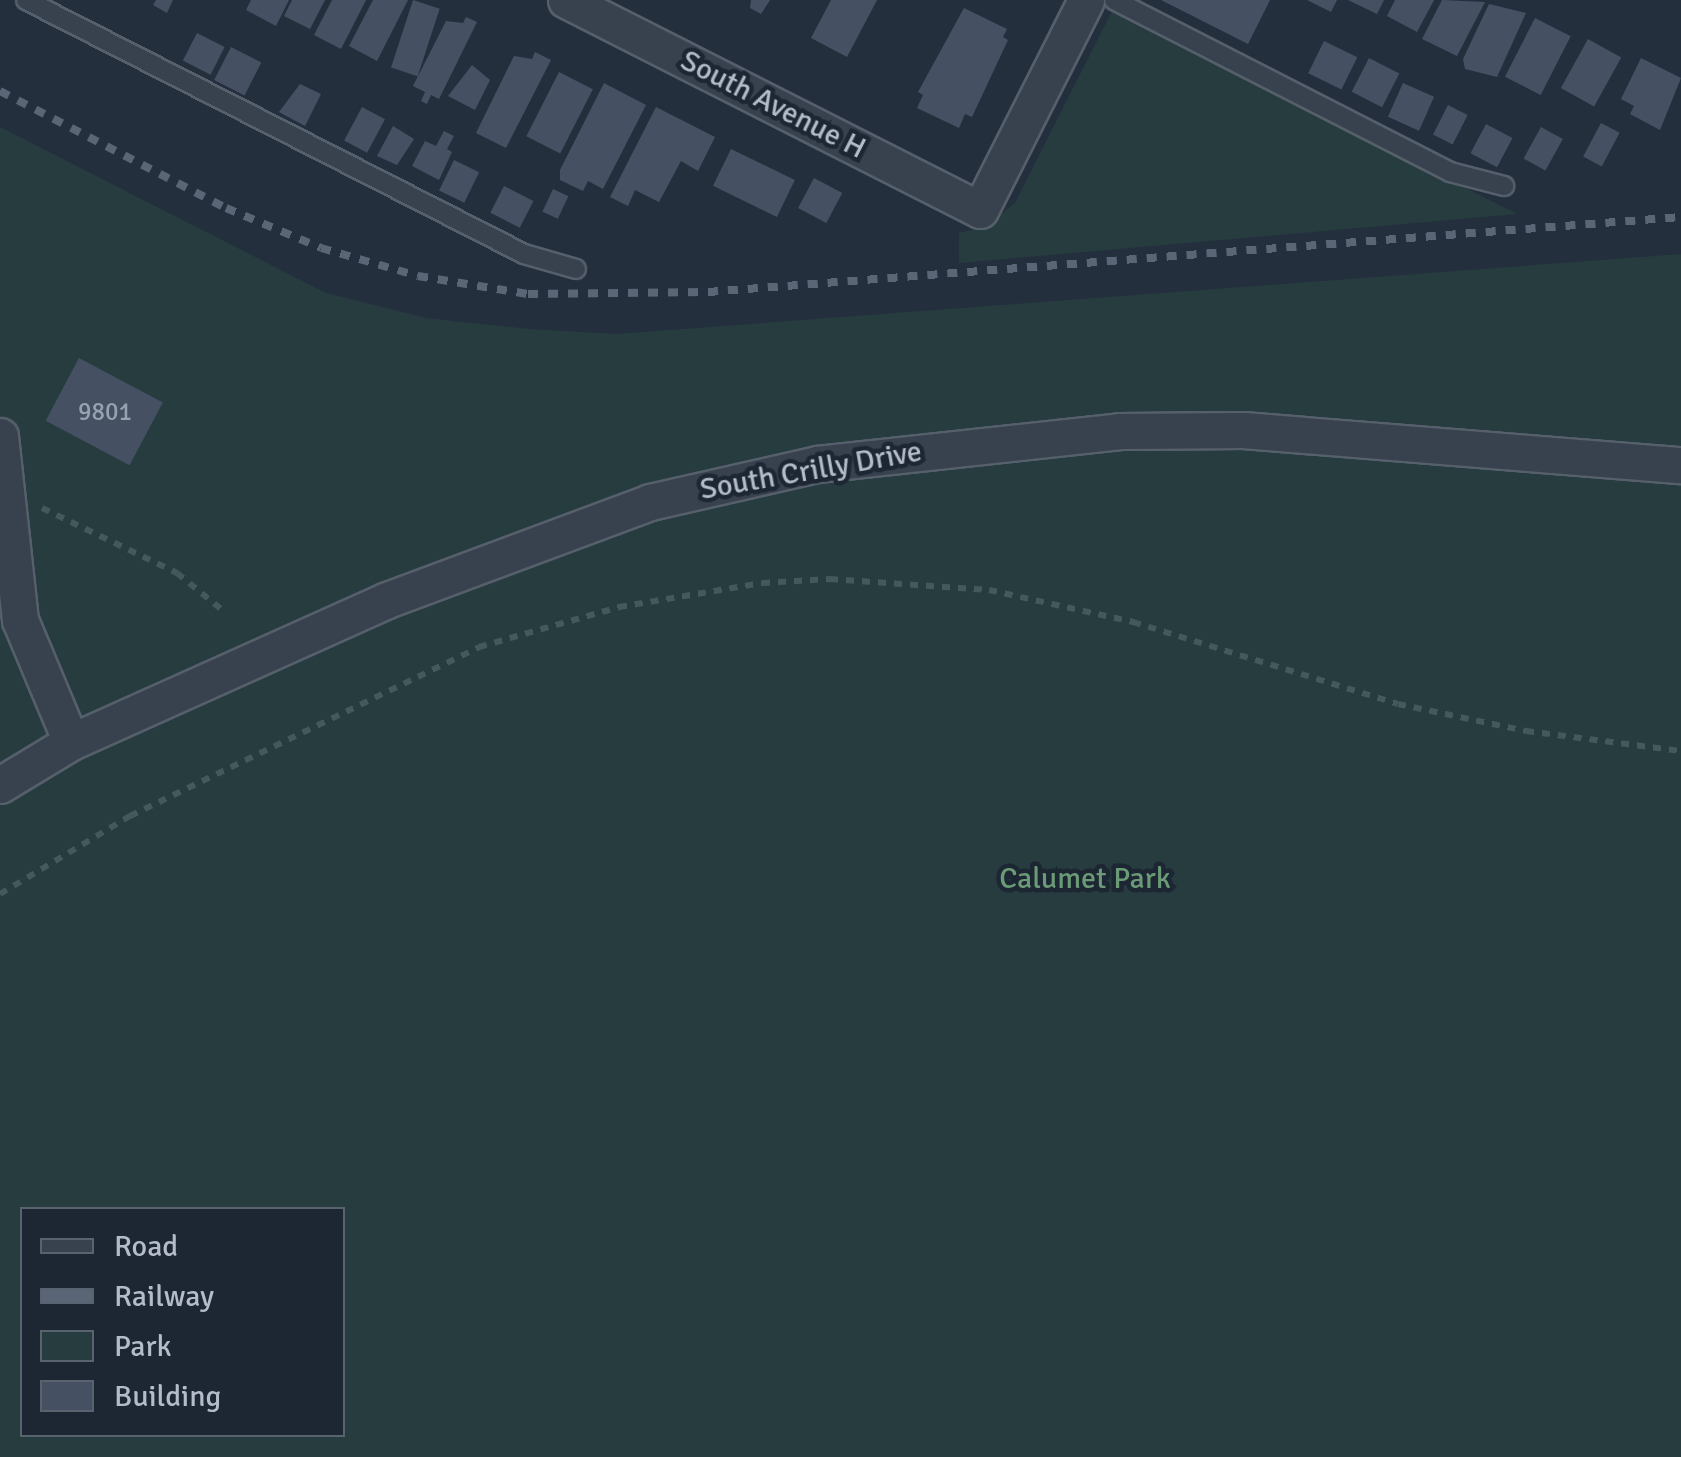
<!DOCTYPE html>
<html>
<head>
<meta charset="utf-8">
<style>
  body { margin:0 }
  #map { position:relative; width:1681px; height:1457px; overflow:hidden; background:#242f3e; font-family:Signika,sans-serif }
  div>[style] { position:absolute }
  .green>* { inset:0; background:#263c3f }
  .building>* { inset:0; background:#455162; transform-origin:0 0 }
  .path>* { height:6px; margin-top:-3px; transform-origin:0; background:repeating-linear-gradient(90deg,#44595c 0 8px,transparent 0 16px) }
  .roads { filter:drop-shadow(2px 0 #565f6c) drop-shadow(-2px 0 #565f6c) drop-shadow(0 2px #565f6c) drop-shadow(0 -2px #565f6c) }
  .service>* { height:18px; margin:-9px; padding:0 9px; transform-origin:9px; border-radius:9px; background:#38414e }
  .minor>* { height:35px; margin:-17.5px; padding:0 17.5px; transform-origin:17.5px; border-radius:17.5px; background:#38414e }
  .rail>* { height:8px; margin-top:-4px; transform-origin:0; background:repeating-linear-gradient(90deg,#5a6575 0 10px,transparent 0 20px) }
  span { translate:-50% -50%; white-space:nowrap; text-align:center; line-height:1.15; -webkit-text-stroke:9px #1d2633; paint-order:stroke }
  .number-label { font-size:25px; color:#98a1af }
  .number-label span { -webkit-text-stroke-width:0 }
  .street-label { font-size:30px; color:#b4bcc9 }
  .park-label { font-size:30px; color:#6b9a76 }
  .legend { position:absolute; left:20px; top:1207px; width:325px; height:230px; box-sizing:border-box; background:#1d2633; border:2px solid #59626f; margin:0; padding:12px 18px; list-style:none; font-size:30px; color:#b4bcc9 }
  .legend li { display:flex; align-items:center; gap:20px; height:50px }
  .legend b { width:50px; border:2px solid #59626f }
</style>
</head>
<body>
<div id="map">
  <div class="green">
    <div style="clip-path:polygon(1113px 9px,1517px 214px,959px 263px,959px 233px,984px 227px,1015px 203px)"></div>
    <div style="clip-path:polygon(evenodd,0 127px,326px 293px,426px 318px,529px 329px,617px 334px,1681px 254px,1681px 1457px,0 1457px,0 127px,22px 1210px,342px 1210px,342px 1434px,22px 1434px,22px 1210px)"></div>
  </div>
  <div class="building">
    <div style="clip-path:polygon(156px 0,173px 0,167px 13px,153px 5px)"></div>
    <div style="clip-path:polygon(251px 0,289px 0,276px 26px,246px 10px)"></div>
    <div style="clip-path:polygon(292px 0,325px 0,310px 29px,284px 16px)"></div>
    <div style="clip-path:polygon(332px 0,366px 0,341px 49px,314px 35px)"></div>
    <div style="clip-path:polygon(373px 0,408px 0,377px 61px,349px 46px)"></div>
    <div style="left:413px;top:0;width:28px;height:71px;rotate:18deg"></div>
    <div style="clip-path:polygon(751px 0,770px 0,761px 14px,750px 8px)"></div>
    <div style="clip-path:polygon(831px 0,877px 0,847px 57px,811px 38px)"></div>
    <div style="clip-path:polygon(1161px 0,1270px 0,1248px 44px)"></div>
    <div style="clip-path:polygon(1307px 0,1337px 0,1331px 12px)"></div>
    <div style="clip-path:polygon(1348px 0,1384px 0,1377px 14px)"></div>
    <div style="clip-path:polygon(1395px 0,1434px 0,1417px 32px,1387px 16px)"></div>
    <div style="clip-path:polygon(1442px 0,1485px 2px,1457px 56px,1422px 39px)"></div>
    <div style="clip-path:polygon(1489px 4px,1526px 13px,1497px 77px,1465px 69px,1463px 59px)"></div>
    <div style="clip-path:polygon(964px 8px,1007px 29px,1003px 37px,1008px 40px,972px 117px,965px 114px,959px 128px,917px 108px,923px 95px,918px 92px)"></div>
    <div style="clip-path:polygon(466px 17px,477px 22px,439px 99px,431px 95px,427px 104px,421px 101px,425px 92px,413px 86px,446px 21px,463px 23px)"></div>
    <div style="left:1535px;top:18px;width:40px;height:66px;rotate:27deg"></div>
    <div style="left:197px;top:33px;width:31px;height:31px;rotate:27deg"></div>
    <div style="left:1588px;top:39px;width:38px;height:56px;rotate:29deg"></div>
    <div style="left:1324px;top:41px;width:37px;height:36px;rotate:26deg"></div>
    <div style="left:231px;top:47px;width:34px;height:37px;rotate:27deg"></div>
    <div style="clip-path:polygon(535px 52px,551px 60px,506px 148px,476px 133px,514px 56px,532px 59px)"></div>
    <div style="left:1369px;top:58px;width:34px;height:38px;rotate:27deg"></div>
    <div style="clip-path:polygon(1641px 58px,1681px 78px,1660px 130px,1630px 114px,1634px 106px,1621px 99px)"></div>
    <div style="clip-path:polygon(472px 65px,490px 80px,475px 110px,448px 96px)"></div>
    <div style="left:559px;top:72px;width:38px;height:72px;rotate:27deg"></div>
    <div style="clip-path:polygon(604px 83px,646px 105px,603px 189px,588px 181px,583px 191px,560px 180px,560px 170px)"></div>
    <div style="left:1403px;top:83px;width:34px;height:37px;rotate:24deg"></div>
    <div style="clip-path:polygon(300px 84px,321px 94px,305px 126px,279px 112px)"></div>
    <div style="left:1448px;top:105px;width:22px;height:33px;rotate:27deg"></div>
    <div style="left:362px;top:107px;width:26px;height:38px;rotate:28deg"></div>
    <div style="clip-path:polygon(656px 107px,715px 137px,698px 171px,681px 161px,659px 202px,635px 190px,628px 206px,610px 197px)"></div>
    <div style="left:1601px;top:123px;width:21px;height:38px;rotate:28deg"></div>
    <div style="left:1486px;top:124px;width:30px;height:33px;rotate:28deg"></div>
    <div style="clip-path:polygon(393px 126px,414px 139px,397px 165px,377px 156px)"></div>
    <div style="left:1541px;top:127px;width:25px;height:36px;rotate:29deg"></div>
    <div style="clip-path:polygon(444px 131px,454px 136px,447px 149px,452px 152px,439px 180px,412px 166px,425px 141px,436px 146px)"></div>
    <div style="left:731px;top:149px;width:71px;height:41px;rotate:26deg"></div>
    <div style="left:454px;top:160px;width:28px;height:34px;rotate:26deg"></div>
    <div style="left:814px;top:178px;width:32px;height:34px;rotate:28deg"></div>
    <div style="left:504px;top:186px;width:33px;height:30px;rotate:27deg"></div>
    <div style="left:553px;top:189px;width:17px;height:25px;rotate:25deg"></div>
    <div style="left:79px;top:358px;width:95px;height:71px;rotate:28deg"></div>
  </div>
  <div class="path">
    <div style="left:42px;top:508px;width:150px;rotate:25.7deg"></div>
    <div style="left:177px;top:573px;width:57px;rotate:39.3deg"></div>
    <div style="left:0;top:894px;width:152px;rotate:-31deg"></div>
    <div style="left:130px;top:816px;width:388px;rotate:-25.8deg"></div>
    <div style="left:479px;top:647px;width:146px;rotate:-15.9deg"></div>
    <div style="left:619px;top:607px;width:145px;rotate:-9.5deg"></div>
    <div style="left:762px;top:583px;width:68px;rotate:-3.4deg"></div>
    <div style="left:830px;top:579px;width:159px;rotate:4deg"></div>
    <div style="left:989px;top:590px;width:148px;rotate:12.5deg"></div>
    <div style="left:1133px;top:622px;width:277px;rotate:17.2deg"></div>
    <div style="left:1398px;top:704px;width:131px;rotate:11.9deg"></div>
    <div style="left:1526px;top:731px;width:156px;rotate:7.4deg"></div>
  </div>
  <div class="roads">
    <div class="service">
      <div style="left:26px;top:0;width:559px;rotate:27.02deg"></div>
      <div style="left:524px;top:254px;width:54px;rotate:16.1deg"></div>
      <div style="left:1114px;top:0;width:377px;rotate:27.1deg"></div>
      <div style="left:1450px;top:172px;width:56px;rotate:14.5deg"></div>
    </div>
    <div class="minor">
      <div style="left:566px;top:0;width:464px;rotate:26.9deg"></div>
      <div style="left:980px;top:210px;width:235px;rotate:-63.2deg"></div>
      <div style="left:0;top:436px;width:185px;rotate:83.8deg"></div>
      <div style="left:20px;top:620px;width:132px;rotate:67.3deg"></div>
      <div style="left:0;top:785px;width:83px;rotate:-31.2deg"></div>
      <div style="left:71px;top:742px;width:346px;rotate:-24.2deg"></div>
      <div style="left:387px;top:600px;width:281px;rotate:-20.4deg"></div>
      <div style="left:650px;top:502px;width:171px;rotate:-12.8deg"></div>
      <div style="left:817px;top:464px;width:305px;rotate:-6.2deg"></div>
      <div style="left:1120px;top:431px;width:123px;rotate:-0.5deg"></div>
      <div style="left:1243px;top:430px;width:439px;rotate:4.6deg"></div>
    </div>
  </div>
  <div class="rail">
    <div style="left:0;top:91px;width:254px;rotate:27.4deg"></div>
    <div style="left:226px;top:208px;width:103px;rotate:22.8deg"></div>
    <div style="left:321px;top:248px;width:101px;rotate:16.1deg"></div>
    <div style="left:418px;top:276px;width:111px;rotate:9.3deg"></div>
    <div style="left:528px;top:294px;width:180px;rotate:-0.6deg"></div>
    <div style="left:708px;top:292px;width:976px;rotate:-4.41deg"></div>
  </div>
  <div class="number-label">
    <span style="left:105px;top:412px">9801</span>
  </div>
  <div class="street-label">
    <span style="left:773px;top:105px;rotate:27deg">South Avenue H</span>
    <span style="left:811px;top:471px;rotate:-10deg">South Crilly Drive</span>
  </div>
  <div class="park-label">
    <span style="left:1085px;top:879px">Calumet Park</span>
  </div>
  <ul class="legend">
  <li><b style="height:12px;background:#38414e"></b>Road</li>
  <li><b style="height:12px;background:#5a6575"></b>Railway</li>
  <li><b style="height:28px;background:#263c3f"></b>Park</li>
  <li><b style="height:28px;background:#455162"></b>Building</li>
  </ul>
</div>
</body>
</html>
